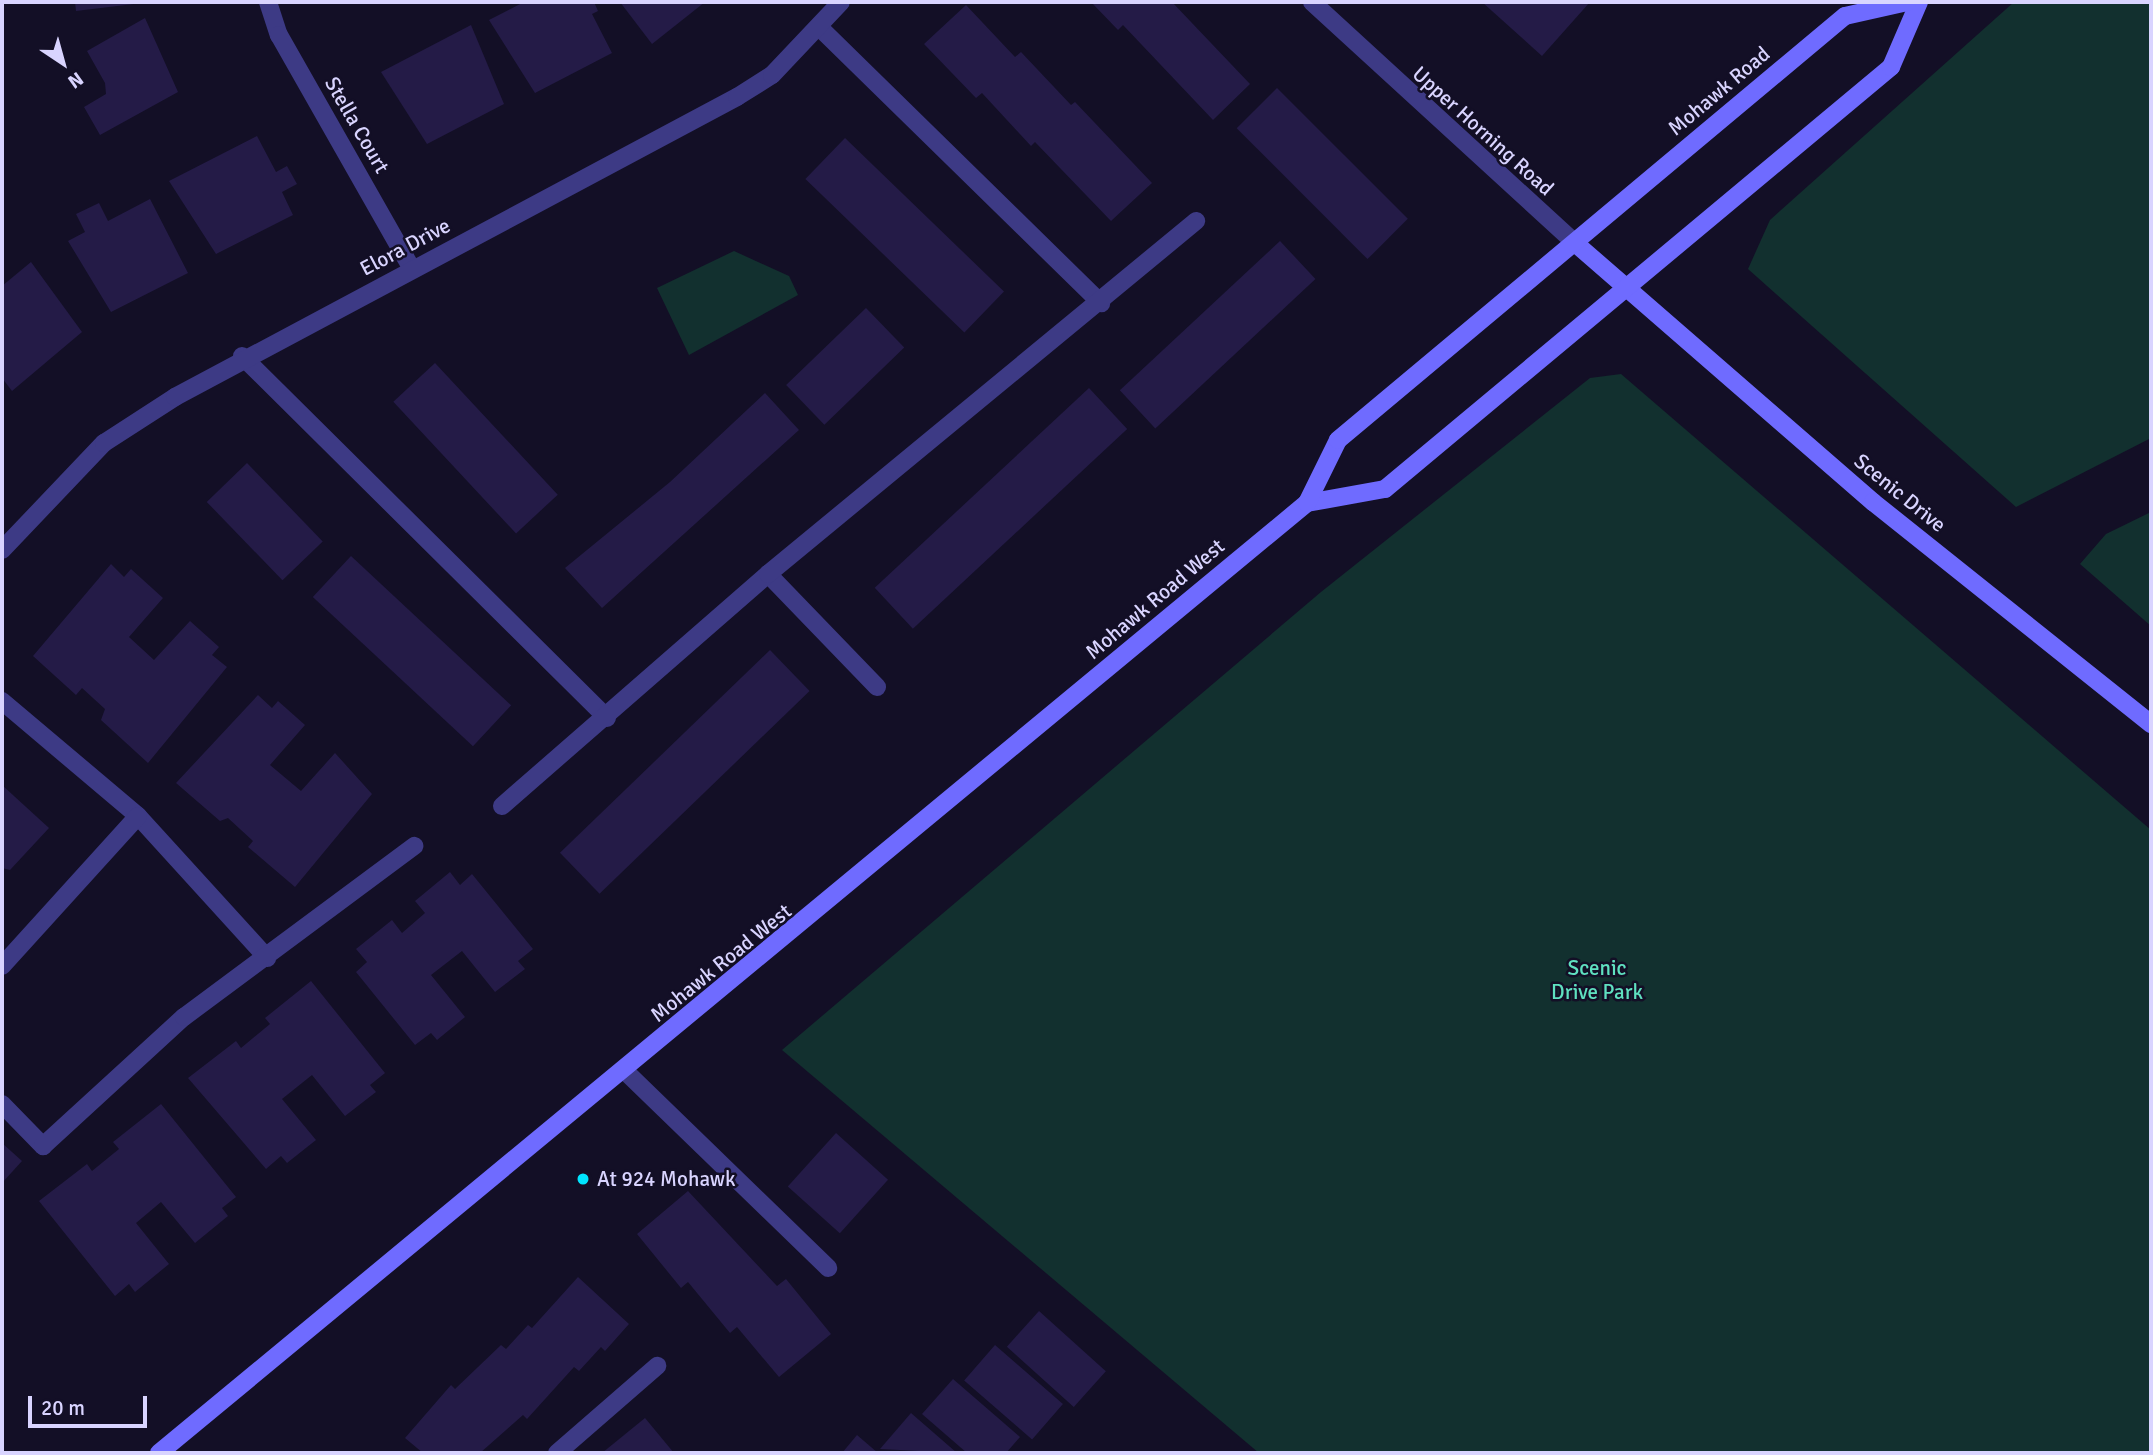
<!DOCTYPE html>
<html>
<head>
<meta charset="utf-8">
<style>
  body { margin:0 }
  #map { position:relative; width:2153px; height:1455px; overflow:hidden; background:#130f26; font-family:Signika,sans-serif }
  div>[style] { position:absolute }
  .green>* { inset:0; background:#12302f }
  .building>* { inset:0; background:#241b47; transform-origin:0 0 }
  .lane>* { height:18px; margin:-9px; padding:0 9px; transform-origin:9px; border-radius:9px; background:#3d3a85 }
  .street>* { height:18px; margin:-9px; padding:0 9px; transform-origin:9px; border-radius:9px; background:#3d3a85 }
  .secondary>* { height:18px; margin:-9px; padding:0 9px; transform-origin:9px; border-radius:9px; background:#6f6bff }
  .dots>* { width:19px; height:19px; translate:-50% -50%; box-sizing:border-box; border:4px solid #130f26; border-radius:50% }
  span { translate:-50% -50%; white-space:nowrap; text-align:center; line-height:1.15; -webkit-text-stroke:5px #130f26; paint-order:stroke }
  .street-label { font-size:21px; color:#d9d4ff }
  .park-label { font-size:21px; color:#5fe0c0 }
  .poi-label { font-size:21px; color:#d9d4ff }
  .left { translate:0 -50%; text-align:left }
  .frame { position:absolute; inset:0; border:4px solid #d9d4ff; pointer-events:none }
  .north { position:absolute; left:28px; top:28px; width:70px; height:70px; -webkit-text-stroke:5px #130f26; paint-order:stroke; rotate:144deg; font-size:19px; font-weight:700; line-height:28px; text-align:center; color:#d9d4ff }
  .north::after { content:''; display:block; margin:auto; width:24px; height:32px; background:#d9d4ff; clip-path:polygon(50% 0,100% 100%,50% 72%,0 100%) }
  .scale { position:absolute; left:28px; top:1396px; width:119px; height:32px; box-sizing:border-box; border:4px solid #d9d4ff; border-top:0; padding-left:9px; font-size:21px; line-height:24px; white-space:nowrap; color:#d9d4ff; -webkit-text-stroke:5px #130f26; paint-order:stroke }
</style>
</head>
<body>
<div id="map">
  <div class="green">
    <div style="clip-path:polygon(2014px 2px,2151px 2px,2151px 438px,2016px 507px,1748px 269px,1770px 220px)"></div>
    <div style="clip-path:polygon(734px 251px,789px 276px,798px 295px,689px 355px,657px 288px)"></div>
    <div style="clip-path:polygon(1621px 374px,2151px 830px,2151px 1453px,1259px 1453px,782px 1050px,1321px 592px,1590px 378px)"></div>
    <div style="clip-path:polygon(2151px 512px,2151px 626px,2080px 564px,2106px 534px)"></div>
  </div>
  <div class="building">
    <div style="clip-path:polygon(75px 2px,141px 2px,142px 3px,76px 11px)"></div>
    <div style="clip-path:polygon(524px 2px,594px 2px,598px 11px,592px 14px,612px 53px,535px 93px,489px 20px)"></div>
    <div style="clip-path:polygon(620px 2px,705px 2px,652px 44px)"></div>
    <div style="clip-path:polygon(1091px 2px,1172px 2px,1250px 84px,1213px 120px,1123px 25px,1118px 30px)"></div>
    <div style="clip-path:polygon(1482px 2px,1590px 2px,1542px 56px)"></div>
    <div style="clip-path:polygon(966px 5px,1015px 57px,1021px 52px,1071px 105px,1075px 102px,1152px 183px,1111px 221px,1035px 142px,1031px 146px,982px 93px,976px 98px,924px 44px)"></div>
    <div style="clip-path:polygon(145px 18px,178px 92px,100px 135px,84px 107px,106px 94px,105px 83px,87px 51px)"></div>
    <div style="clip-path:polygon(471px 25px,504px 104px,427px 144px,381px 72px)"></div>
    <div style="left:1277px;top:88px;width:185px;height:57px;rotate:45deg"></div>
    <div style="clip-path:polygon(257px 136px,276px 172px,287px 166px,297px 184px,282px 192px,293px 215px,216px 254px,169px 181px)"></div>
    <div style="left:845px;top:138px;width:221px;height:57px;rotate:44deg"></div>
    <div style="clip-path:polygon(150px 199px,188px 273px,111px 312px,68px 241px,85px 232px,76px 214px,99px 203px,108px 221px)"></div>
    <div style="left:1280px;top:241px;width:52px;height:219px;rotate:47deg"></div>
    <div style="clip-path:polygon(31px 262px,82px 332px,12px 391px,2px 378px,2px 286px)"></div>
    <div style="left:866px;top:308px;width:55px;height:111px;rotate:46deg"></div>
    <div style="left:435px;top:363px;width:180px;height:57px;rotate:47deg"></div>
    <div style="left:1089px;top:388px;width:56px;height:293px;rotate:47deg"></div>
    <div style="clip-path:polygon(765px 393px,799px 430px,602px 608px,565px 568px,670px 482px)"></div>
    <div style="left:247px;top:463px;width:109px;height:56px;rotate:46deg"></div>
    <div style="left:351px;top:556px;width:219px;height:56px;rotate:43deg"></div>
    <div style="clip-path:polygon(111px 564px,124px 577px,131px 569px,163px 598px,129px 637px,154px 660px,190px 621px,219px 647px,212px 655px,227px 667px,148px 763px,101px 720px,105px 709px,82px 688px,76px 695px,33px 656px)"></div>
    <div style="left:770px;top:650px;width:57px;height:292px;rotate:46deg"></div>
    <div style="clip-path:polygon(258px 695px,272px 708px,278px 701px,305px 725px,270px 765px,301px 791px,335px 753px,372px 794px,295px 887px,248px 847px,253px 841px,228px 818px,220px 821px,176px 783px)"></div>
    <div style="clip-path:polygon(2px 785px,49px 828px,10px 870px,2px 868px)"></div>
    <div style="clip-path:polygon(450px 872px,460px 885px,472px 874px,533px 949px,518px 961px,525px 969px,495px 992px,462px 951px,431px 975px,465px 1017px,437px 1040px,431px 1033px,415px 1045px,356px 972px,367px 962px,356px 949px,392px 920px,402px 933px,425px 913px,415px 901px)"></div>
    <div style="clip-path:polygon(311px 981px,385px 1073px,370px 1085px,376px 1092px,345px 1116px,312px 1075px,282px 1099px,316px 1140px,287px 1163px,281px 1156px,266px 1169px,188px 1078px,236px 1041px,241px 1048px,270px 1024px,265px 1018px)"></div>
    <div style="clip-path:polygon(161px 1104px,236px 1197px,222px 1208px,228px 1216px,195px 1243px,161px 1202px,136px 1223px,169px 1264px,135px 1292px,129px 1284px,115px 1296px,39px 1201px,87px 1164px,92px 1171px,119px 1149px,113px 1142px)"></div>
    <div style="left:836px;top:1133px;width:70px;height:72px;rotate:42deg"></div>
    <div style="clip-path:polygon(2px 1143px,22px 1161px,2px 1183px)"></div>
    <div style="clip-path:polygon(688px 1191px,777px 1286px,786px 1279px,831px 1334px,779px 1377px,737px 1327px,730px 1333px,688px 1282px,681px 1288px,637px 1234px)"></div>
    <div style="clip-path:polygon(578px 1277px,629px 1324px,605px 1351px,601px 1347px,579px 1371px,574px 1367px,527px 1419px,523px 1415px,480px 1453px,423px 1453px,405px 1438px,451px 1385px,455px 1389px,501px 1345px,506px 1349px,528px 1325px,532px 1328px)"></div>
    <div style="left:1039px;top:1311px;width:90px;height:48px;rotate:42deg"></div>
    <div style="left:995px;top:1345px;width:90px;height:47px;rotate:41deg"></div>
    <div style="clip-path:polygon(953px 1379px,1020px 1437px,1006px 1453px,967px 1453px,922px 1414px)"></div>
    <div style="clip-path:polygon(911px 1413px,957px 1453px,880px 1449px)"></div>
    <div style="clip-path:polygon(645px 1418px,674px 1453px,602px 1453px)"></div>
    <div style="clip-path:polygon(857px 1435px,878px 1453px,842px 1453px)"></div>
  </div>
  <div class="lane">
    <div style="left:819px;top:27px;width:395px;rotate:44.4deg"></div>
    <div style="left:242px;top:356px;width:514px;rotate:44.76deg"></div>
    <div style="left:768px;top:574px;width:157px;rotate:46deg"></div>
    <div style="left:2px;top:701px;width:178px;rotate:40.2deg"></div>
    <div style="left:138px;top:816px;width:192px;rotate:47.7deg"></div>
    <div style="left:502px;top:806px;width:353px;rotate:-41.1deg"></div>
    <div style="left:768px;top:574px;width:555px;rotate:-39.51deg"></div>
    <div style="left:2px;top:966px;width:202px;rotate:-47.8deg"></div>
    <div style="left:625px;top:1071px;width:283px;rotate:44.1deg"></div>
    <div style="left:2px;top:1104px;width:59px;rotate:45.7deg"></div>
    <div style="left:43px;top:1146px;width:191px;rotate:-42.5deg"></div>
    <div style="left:184px;top:1017px;width:287px;rotate:-36.6deg"></div>
    <div style="left:557px;top:1453px;width:133px;rotate:-41deg"></div>
  </div>
  <div class="street">
    <div style="left:268px;top:2px;width:35px;rotate:72deg"></div>
    <div style="left:279px;top:35px;width:269px;rotate:60.4deg"></div>
    <div style="left:1312px;top:2px;width:357px;rotate:42.5deg"></div>
    <div style="left:2px;top:550px;width:148px;rotate:-46.4deg"></div>
    <div style="left:104px;top:443px;width:85px;rotate:-32.9deg"></div>
    <div style="left:175px;top:397px;width:637px;rotate:-28.09deg"></div>
    <div style="left:737px;top:97px;width:41px;rotate:-32.2deg"></div>
    <div style="left:772px;top:75px;width:100px;rotate:-46.6deg"></div>
  </div>
  <div class="secondary">
    <div style="left:1575px;top:243px;width:395px;rotate:41deg"></div>
    <div style="left:1873px;top:502px;width:356px;rotate:38.6deg"></div>
    <div style="left:1307px;top:503px;width:79px;rotate:-10.2deg"></div>
    <div style="left:1385px;top:489px;width:659px;rotate:-39.83deg"></div>
    <div style="left:1891px;top:67px;width:71px;rotate:-66.7deg"></div>
    <div style="left:159px;top:1453px;width:1490px;rotate:-39.61deg"></div>
    <div style="left:1307px;top:503px;width:70px;rotate:-63.8deg"></div>
    <div style="left:1338px;top:440px;width:661px;rotate:-39.91deg"></div>
    <div style="left:1845px;top:16px;width:64px;rotate:-12.7deg"></div>
  </div>
  <div class="dots">
    <div style="left:583px;top:1179px;background:#00e5ff"></div>
  </div>
  <div class="street-label">
    <span style="left:1719px;top:91px;rotate:-40deg">Mohawk Road</span>
    <span style="left:357px;top:125px;rotate:60deg">Stella Court</span>
    <span style="left:1483px;top:131px;rotate:42deg">Upper Horning Road</span>
    <span style="left:405px;top:247px;rotate:-28deg">Elora Drive</span>
    <span style="left:1900px;top:493px;rotate:39deg">Scenic Drive</span>
    <span style="left:1155px;top:599px;rotate:-40deg">Mohawk Road West</span>
    <span style="left:721px;top:963px;rotate:-39deg">Mohawk Road West</span>
  </div>
  <div class="park-label">
    <span style="left:1597px;top:980px">Scenic<br>Drive Park</span>
  </div>
  <div class="poi-label">
    <span class="left" style="left:597px;top:1179px">At 924 Mohawk</span>
  </div>
  <div class="frame"></div>
  <div class="north">N</div>
  <div class="scale">20 m</div>
</div>
</body>
</html>
